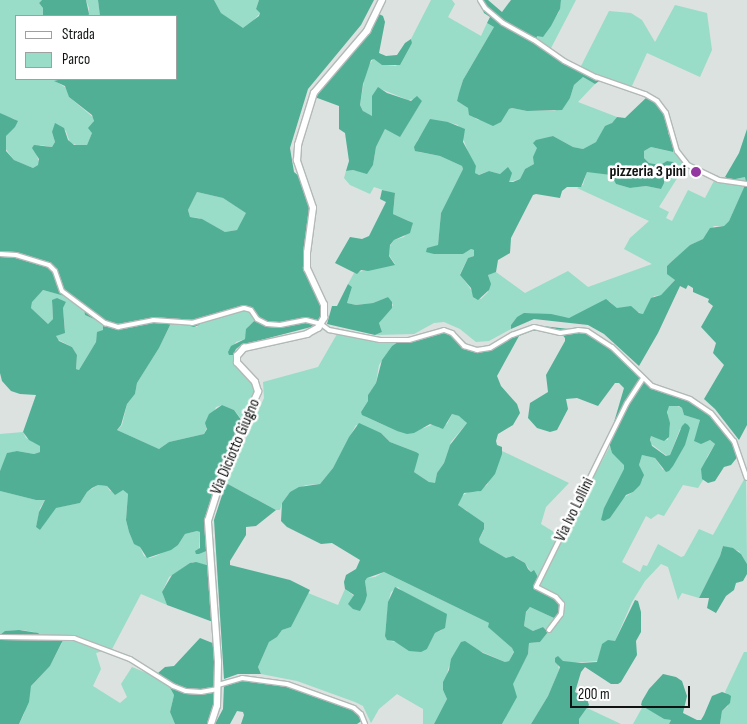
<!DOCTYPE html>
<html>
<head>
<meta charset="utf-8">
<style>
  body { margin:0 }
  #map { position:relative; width:747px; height:724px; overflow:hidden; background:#dbe2df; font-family:"Sofia Sans Condensed",sans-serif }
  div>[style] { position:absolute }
  .green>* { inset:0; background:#99dcc7 }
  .forest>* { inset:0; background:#51af95 }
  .roads { filter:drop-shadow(1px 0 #b2b9b7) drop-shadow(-1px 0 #b2b9b7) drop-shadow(0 1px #b2b9b7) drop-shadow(0 -1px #b2b9b7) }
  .minor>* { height:4px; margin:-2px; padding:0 2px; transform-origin:2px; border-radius:2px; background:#fff }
  .secondary>* { height:5.5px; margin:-2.75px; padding:0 2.75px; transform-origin:2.75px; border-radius:2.75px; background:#fff }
  .dots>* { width:14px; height:14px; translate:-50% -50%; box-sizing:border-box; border:2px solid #fff; border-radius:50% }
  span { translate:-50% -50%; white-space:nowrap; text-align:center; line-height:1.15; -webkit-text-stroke:5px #fff; paint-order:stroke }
  .poi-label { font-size:16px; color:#101312; font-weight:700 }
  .right { translate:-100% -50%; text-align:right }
  .street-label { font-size:16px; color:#101312 }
  .legend { position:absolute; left:15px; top:15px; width:162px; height:65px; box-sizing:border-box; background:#fff; border:1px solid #9fa1a0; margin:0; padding:6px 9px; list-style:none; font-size:15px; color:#101312 }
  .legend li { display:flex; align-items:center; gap:10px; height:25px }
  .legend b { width:25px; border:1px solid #9fa1a0 }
  .scale { position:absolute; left:570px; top:686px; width:120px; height:22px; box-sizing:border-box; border:2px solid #101312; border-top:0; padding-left:6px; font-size:15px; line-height:18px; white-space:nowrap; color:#101312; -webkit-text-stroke:4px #fff; paint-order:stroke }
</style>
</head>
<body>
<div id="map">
  <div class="green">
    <div style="clip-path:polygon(0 0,42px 0,39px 3px,43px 8px,43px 16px,16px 16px,16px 79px,62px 79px,55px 81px,68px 89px,69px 97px,94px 118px,92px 133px,87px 145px,80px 146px,70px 143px,66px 131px,61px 127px,52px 132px,55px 142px,52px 147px,40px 145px,35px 150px,39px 162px,38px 165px,33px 168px,14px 160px,5px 148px,6px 136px,15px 119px,5px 117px,0 113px)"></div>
    <div style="clip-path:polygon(86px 0,98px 0,100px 16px,88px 16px,89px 8px)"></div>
    <div style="clip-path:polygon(214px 0,259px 0,256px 9px,260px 13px,247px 28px,243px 29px,221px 13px)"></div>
    <div style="clip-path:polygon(431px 0,452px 0,455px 4px,448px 17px,481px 36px,487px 23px,494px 27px,463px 80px,457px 101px,468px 108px,476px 119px,479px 120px,512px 108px,527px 111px,555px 111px,570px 98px,574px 85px,583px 77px,595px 84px,578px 102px,617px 117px,596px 142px,583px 149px,573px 147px,553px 136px,540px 140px,534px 164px,525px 169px,520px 179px,509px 182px,505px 170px,500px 174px,489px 171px,478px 175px,475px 173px,476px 166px,470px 157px,458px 125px,448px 122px,429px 123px,417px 141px,419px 152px,440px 156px,462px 166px,463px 169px,441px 213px,438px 245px,434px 247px,434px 254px,463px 254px,471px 249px,474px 250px,474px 256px,468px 258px,460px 274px,474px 294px,481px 299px,488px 292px,490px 281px,488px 275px,490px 273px,496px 272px,525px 293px,568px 271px,588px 287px,652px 264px,624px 249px,630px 238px,649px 221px,577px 188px,583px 185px,587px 171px,611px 175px,616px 184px,630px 188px,646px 186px,661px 189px,664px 172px,676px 166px,674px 162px,667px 161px,660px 165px,649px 163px,644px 158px,644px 151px,651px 147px,672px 152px,674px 149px,683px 160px,688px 161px,659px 207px,669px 212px,666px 218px,672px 221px,688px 190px,705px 198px,717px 175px,720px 178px,725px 177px,731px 180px,745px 177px,746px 184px,729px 221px,724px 226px,714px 226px,703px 239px,690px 245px,670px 263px,667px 266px,675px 280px,661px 295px,654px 296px,643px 314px,628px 308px,617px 308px,609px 301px,569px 318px,530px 313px,517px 317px,511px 325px,511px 329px,489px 341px,476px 342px,460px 329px,444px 322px,434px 323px,414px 334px,375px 335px,382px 332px,379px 323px,393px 305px,388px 297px,373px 303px,356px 305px,347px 303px,352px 287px,348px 284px,354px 273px,395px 264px,389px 255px,390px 246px,394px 240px,404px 237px,412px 226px,409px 221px,393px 214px,395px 194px,374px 187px,370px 194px,350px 185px,344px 178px,346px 171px,353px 170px,367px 173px,373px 165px,376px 147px,385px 129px,400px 136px,422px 101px,415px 99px,408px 100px,381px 89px,372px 99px,372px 116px,365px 114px,360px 105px,366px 69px,374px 58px,386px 65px,396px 66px,412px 43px,411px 39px)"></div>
    <div style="clip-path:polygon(561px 0,576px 0,550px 50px,536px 42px,535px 39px,537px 36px,545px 34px,559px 12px)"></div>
    <div style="clip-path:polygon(675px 5px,707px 13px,712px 50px,700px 77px,647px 53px,631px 88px,580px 68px,609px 11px,631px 13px,642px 20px,655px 42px)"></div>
    <div style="clip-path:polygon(197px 192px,223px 198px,247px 213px,237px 230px,225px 232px,199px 218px,190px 217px,188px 210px)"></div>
    <div style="clip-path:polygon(43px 290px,66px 296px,84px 309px,85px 315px,103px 323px,103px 330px,97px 335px,96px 342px,79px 370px,76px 369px,77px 355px,72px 347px,57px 339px,56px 336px,65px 330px,63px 308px,66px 302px,52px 303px,53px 319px,48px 324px,31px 308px,32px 301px)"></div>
    <div style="clip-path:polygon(246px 307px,257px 318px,248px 327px,245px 339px,236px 342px,229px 355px,233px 355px,236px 364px,254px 382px,257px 390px,243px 421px,234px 410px,222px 405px,216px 407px,204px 434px,169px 442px,159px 449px,117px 430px,122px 425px,127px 404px,135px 394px,137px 383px,159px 348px,172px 321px,197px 327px,203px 319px)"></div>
    <div style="clip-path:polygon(337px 334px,381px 342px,398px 342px,392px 346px,379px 365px,376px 383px,368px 395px,368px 401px,361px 412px,366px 417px,397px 431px,424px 428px,434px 424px,439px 428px,447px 424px,452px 414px,462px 417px,467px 423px,451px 442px,444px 463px,437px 473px,435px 484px,432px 484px,414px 472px,416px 452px,390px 442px,381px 433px,356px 425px,333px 468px,320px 484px,306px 485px,290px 492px,282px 503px,280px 510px,276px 510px,226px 483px,264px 398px,263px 382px,318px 367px)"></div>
    <div style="clip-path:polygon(675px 405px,682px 408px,684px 415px,700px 420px,698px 431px,704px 442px,710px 440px,715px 444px,707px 457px,703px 480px,698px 488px,683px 485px,664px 516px,658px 514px,651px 519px,646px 516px,622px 562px,640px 572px,643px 565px,647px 566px,658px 544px,681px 557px,684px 556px,699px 529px,713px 535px,746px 476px,747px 564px,739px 551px,723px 546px,720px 556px,699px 598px,682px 593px,678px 600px,668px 567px,661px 564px,645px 581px,632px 602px,615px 641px,602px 644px,598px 661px,558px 664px,559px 670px,548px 696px,531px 724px,502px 724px,505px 719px,512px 684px,528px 654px,529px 643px,540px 642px,548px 632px,543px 627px,533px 631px,524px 626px,526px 613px,530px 607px,554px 618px,561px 610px,550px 596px,535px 587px,537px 576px,533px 571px,531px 572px,525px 563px,516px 557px,506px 558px,480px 543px,479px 539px,484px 530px,466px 510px,460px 508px,458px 505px,462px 496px,468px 492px,478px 492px,487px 485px,502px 451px,569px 483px,546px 507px,541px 524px,562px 537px,610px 446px,612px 453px,625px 465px,624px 472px,604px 508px,610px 518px,623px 498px,633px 492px,643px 479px,639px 465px,642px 455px,655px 458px,663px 470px,684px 441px,690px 428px,680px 429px,670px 455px,667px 456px,650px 443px,651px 436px,668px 440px,670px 427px,667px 409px,668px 406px)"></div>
    <div style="clip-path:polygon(23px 432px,26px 438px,40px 445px,40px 452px,34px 454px,17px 451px,8px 453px,0 471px,0 434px)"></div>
    <div style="clip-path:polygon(98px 485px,107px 486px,110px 491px,123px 490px,128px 494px,126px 520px,129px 532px,133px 541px,140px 547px,144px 556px,150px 558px,156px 556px,178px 545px,185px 534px,197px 531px,200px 532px,199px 554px,209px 550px,210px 566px,193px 562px,169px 577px,162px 592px,167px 605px,141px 594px,110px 653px,103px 651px,96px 653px,101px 669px,93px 686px,120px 703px,127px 697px,121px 684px,132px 667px,154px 676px,158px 673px,168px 684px,174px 695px,170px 712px,175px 724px,19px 724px,24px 714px,31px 686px,50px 666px,62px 643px,45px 639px,34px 632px,22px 630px,6px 631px,0 635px,0 491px,36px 500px,45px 500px,40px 508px,36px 527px,40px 530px,55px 508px,80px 503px,87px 492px)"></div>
    <div style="clip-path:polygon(evenodd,384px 572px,489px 623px,493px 631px,512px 648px,514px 651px,509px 661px,505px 662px,480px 651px,449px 666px,443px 690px,447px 699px,434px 724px,423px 724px,423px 709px,397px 694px,379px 709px,371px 723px,363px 706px,355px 702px,297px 681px,261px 674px,258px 667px,269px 642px,277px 637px,282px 630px,291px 627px,308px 593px,338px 605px,345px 589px,354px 596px,352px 599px,367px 595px,365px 581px,367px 578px,375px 577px,384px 572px,398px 587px,403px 592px,437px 609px,442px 630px,435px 633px,427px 649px,391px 641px,385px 633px,389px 599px,391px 592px,398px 587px)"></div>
    <div style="clip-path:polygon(744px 652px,747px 652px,747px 724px,720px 724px,722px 711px,728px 706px,728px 694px,725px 692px)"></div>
    <div style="clip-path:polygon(643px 706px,664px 719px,671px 720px,669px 724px,633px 724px)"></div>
    <div style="clip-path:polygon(587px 708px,621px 724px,579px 724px,579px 719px)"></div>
  </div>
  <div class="forest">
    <div style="clip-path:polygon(42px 0,86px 0,89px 14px,88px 16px,43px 16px,43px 8px,39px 3px)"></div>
    <div style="clip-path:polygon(evenodd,98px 0,214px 0,221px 13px,243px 28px,259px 16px,260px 13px,256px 9px,259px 0,374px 0,361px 25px,308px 89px,290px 148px,294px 172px,301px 178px,311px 204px,305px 262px,320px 295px,323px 316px,311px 327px,241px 345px,236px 349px,233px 355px,229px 355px,228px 352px,231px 346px,245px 339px,246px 329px,257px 318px,246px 307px,203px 319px,199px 325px,194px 327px,172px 321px,159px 348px,137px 383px,135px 394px,127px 404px,121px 425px,117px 430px,159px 449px,169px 442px,204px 434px,207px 429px,205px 423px,209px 414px,222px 405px,234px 410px,242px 421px,208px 510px,209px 550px,199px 554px,196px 554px,195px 551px,200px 548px,200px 532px,197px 531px,185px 534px,178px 545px,171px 550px,147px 558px,140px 547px,134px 544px,129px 532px,126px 520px,128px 494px,123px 490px,115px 495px,107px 486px,98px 485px,92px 488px,87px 492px,80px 503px,56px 508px,40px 530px,36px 527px,39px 512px,45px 500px,36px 500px,0 491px,0 471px,7px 453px,17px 451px,34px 454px,40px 452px,40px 446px,29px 440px,23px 432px,36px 395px,20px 394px,11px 391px,2px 381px,0 373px,0 113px,18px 121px,15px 127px,6px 136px,6px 151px,14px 160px,33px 168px,38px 165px,39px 159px,32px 148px,34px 145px,52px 147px,55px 142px,52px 132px,55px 123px,64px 128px,68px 140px,74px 145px,87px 145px,92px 133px,88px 128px,94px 121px,92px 115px,69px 97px,65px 86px,54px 81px,62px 79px,176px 79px,176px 16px,100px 16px,98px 0,197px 192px,223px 198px,246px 213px,237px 230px,225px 232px,202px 219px,190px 217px,188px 210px,197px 192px,98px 0,43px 290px,72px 298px,84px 309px,85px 315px,103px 323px,103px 330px,97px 332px,96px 342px,79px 370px,76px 369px,77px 355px,72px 347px,59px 341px,56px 336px,65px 333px,63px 308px,66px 302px,57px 298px,52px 300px,53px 319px,48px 324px,31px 308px,32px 302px,43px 290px)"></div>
    <div style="clip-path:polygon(479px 0,488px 0,502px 12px,511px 0,561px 0,560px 9px,551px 26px,543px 37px,537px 36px,536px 42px,555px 54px,559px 60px,571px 66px,587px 69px,602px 79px,595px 84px,583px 77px,574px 85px,570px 98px,562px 110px,527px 111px,512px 108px,509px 109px,501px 122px,493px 126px,469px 115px,468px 108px,457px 101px,459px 93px,463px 80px,494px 27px,487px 23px,490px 17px,484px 13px)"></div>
    <div style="clip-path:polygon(379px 14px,383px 16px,385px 22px,379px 53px,386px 56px,397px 55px,405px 43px,411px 39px,412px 43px,400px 65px,382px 65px,374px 59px,371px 60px,363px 84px,360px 105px,363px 111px,372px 116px,372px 96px,378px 87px,387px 93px,411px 101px,417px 96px,422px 101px,400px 137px,385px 129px,376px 147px,373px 165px,367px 174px,353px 170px,346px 171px,349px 161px,345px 133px,339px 129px,339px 106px,312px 96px)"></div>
    <div style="clip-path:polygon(647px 97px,658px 105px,664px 114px,668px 124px,668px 133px,674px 145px,673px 152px,651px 147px,644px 151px,644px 158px,649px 163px,660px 165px,667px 161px,674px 162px,676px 165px,664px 172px,664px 183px,661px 189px,646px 186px,630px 188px,616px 184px,611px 175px,587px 172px,581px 187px,567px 187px,562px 191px,560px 198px,536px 194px,533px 195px,511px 238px,510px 253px,498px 260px,496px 272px,488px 275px,491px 284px,489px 290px,478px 300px,473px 297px,471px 288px,460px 275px,468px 258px,474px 256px,474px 250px,471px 249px,463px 254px,434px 254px,426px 252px,427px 248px,438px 245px,441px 213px,463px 169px,462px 166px,440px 156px,415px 151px,414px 147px,430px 119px,448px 122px,465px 129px,463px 142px,476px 166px,475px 173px,479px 175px,489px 171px,500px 174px,508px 167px,512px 173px,509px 182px,513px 182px,520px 179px,525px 169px,534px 164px,533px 157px,537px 148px,533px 143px,536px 140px,553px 136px,573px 147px,583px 149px,596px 142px,605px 126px,612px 123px,617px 117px,625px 118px)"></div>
    <div style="clip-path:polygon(747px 129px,747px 425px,739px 440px,715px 409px,704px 399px,724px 365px,713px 353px,716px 343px,701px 327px,713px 306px,708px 302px,709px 299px,693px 292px,693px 288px,688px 285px,686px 289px,680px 286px,658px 333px,639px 366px,604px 334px,588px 325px,534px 319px,511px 329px,511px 325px,517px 317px,524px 313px,551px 314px,569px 318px,606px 299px,617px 308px,631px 306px,639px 313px,643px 314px,651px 298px,661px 295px,675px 280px,667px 274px,667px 266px,670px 263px,690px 245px,703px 239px,710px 228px,724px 226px,729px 221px,746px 183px,745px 177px,731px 180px,725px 177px,739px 153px)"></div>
    <div style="clip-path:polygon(382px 190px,395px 193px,393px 214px,413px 223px,412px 226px,410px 233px,394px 240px,390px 245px,389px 256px,395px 265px,368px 271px,361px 270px,357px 274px,335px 263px,350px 237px,362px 239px,369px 236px,386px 202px,380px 199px)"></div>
    <div style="clip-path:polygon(348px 284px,352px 287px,347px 303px,356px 305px,373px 303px,388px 297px,392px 302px,392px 308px,379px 323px,382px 332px,375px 335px,327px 324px,332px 306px,337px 306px)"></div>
    <div style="clip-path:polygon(534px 325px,586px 331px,601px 339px,647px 384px,666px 393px,698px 403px,727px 432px,739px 455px,731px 465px,724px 467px,715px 481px,708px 483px,702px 479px,701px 469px,715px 444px,710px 440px,701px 444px,694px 441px,700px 420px,684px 415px,682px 408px,679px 406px,669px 406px,667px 412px,670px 423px,669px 437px,664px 441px,651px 436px,650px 440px,652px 446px,666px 456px,670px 455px,682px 426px,685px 423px,688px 425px,690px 428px,685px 445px,673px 466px,669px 471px,666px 472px,655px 458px,642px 455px,639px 465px,644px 475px,640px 485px,633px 492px,626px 495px,610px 518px,604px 521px,601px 520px,604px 508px,624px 469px,624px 465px,612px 453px,610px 446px,610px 436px,624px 388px,619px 383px,615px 383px,598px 406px,577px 398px,566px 399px,568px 409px,557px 430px,550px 432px,537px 428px,528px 418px,530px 403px,548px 392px,546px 375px,565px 341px,565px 338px,560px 332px,546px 331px,532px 331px,519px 336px,497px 376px,501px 386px,517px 404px,520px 413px,513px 425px,498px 434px,496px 441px,497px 445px,502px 447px,502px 454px,495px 474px,481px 491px,464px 493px,458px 505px,484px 523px,484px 529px,479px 539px,480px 543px,506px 558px,513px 556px,525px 563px,528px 569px,531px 572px,534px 570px,539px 579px,535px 588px,561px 604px,561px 610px,554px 618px,530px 607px,526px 612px,524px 626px,533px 631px,543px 627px,548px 632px,540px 642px,529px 643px,528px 654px,513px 684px,517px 697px,502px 724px,434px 724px,447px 699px,443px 690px,443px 682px,449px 670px,451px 659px,461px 642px,465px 641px,483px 653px,505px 662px,509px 661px,514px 652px,512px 648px,488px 627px,489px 623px,384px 572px,367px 578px,365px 581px,367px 595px,365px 602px,360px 611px,353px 609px,348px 604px,354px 595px,345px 589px,344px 582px,346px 575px,356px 569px,360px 560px,332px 543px,321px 544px,287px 527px,281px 521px,282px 503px,290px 492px,299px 487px,320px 484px,333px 468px,349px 437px,359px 423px,381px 433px,390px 442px,416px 452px,419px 454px,414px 472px,429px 482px,435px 483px,437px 473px,444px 463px,450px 445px,467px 423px,459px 416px,452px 414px,443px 429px,430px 424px,414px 433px,407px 434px,397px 431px,362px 415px,361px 412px,368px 401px,368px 395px,376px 383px,382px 360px,392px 346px,398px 342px,427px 335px,440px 328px,456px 334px,469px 346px,476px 348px,491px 347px)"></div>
    <div style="clip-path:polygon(226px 483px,276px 510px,256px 526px,246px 527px,246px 535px,230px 561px,230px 565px,290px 580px,310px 590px,291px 627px,282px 630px,277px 637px,269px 642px,258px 667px,261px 674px,238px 674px,224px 679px,214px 520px)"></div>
    <div style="clip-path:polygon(723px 546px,733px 548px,741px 554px,747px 564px,747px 574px,743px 581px,736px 583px,734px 590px,726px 596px,716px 613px,707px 608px,709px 598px,699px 598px,720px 556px)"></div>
    <div style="clip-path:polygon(196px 562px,210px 566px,213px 622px,167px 605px,162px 592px,172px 575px,190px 563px)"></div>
    <div style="clip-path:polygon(395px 587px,447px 614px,445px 628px,435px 633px,427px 649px,421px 652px,409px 651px,394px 641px,387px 640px,385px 636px,388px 602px)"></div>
    <div style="clip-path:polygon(635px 600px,638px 601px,641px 612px,641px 632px,636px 641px,637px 655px,621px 682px,618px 684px,611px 684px,585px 667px,581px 672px,575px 692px,587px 699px,589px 705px,579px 719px,579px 724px,531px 724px,548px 696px,559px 670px,560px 667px,555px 662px,555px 658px,558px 656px,563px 661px,581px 663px,597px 662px,602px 644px,608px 640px,615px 641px)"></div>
    <div style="clip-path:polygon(19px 630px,38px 633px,42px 637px,63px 640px,50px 666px,31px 686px,29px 702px,19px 724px,0 724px,0 635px,5px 631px)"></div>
    <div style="clip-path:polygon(200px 638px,215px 644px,217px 703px,207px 724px,175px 724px,170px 712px,174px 695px,168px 684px,158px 673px,165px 667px,174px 666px)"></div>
    <div style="clip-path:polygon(663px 674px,676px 677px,682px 681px,687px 696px,683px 713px,697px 720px,701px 720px,704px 715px,712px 696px,722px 692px,728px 694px,731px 696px,730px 703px,722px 711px,720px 724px,669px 724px,671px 720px,664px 719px,644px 707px,641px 705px,642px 701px,649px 689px)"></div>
    <div style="clip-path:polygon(249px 679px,281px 684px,358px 710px,363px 720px,357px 724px,241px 724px,244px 715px,243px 712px,237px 711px,230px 724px,215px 724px,223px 709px,224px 685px,232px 681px)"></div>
  </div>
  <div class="roads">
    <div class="minor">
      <div style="left:480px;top:0;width:9px;rotate:58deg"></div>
      <div style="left:485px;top:8px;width:23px;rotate:40deg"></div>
      <div style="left:503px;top:23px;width:35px;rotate:29deg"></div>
      <div style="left:534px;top:40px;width:37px;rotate:35deg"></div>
      <div style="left:564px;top:61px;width:36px;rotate:27deg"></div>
      <div style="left:596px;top:77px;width:52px;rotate:19.1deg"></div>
      <div style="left:645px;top:94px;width:14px;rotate:30deg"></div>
      <div style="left:657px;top:101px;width:15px;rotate:53deg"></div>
      <div style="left:666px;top:113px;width:40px;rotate:74deg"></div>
      <div style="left:677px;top:151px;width:18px;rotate:52deg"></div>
      <div style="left:688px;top:165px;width:34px;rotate:26deg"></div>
      <div style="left:719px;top:180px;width:28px;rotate:8deg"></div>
      <div style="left:0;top:254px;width:16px;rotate:4deg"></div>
      <div style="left:16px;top:255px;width:34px;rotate:17deg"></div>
      <div style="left:49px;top:265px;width:8px;rotate:45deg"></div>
      <div style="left:55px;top:271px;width:21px;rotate:71deg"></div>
      <div style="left:62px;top:291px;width:54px;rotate:36.7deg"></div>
      <div style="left:105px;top:323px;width:14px;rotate:17deg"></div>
      <div style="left:118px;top:327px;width:36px;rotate:-11deg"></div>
      <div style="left:153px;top:320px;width:39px;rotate:4deg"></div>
      <div style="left:192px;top:323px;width:54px;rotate:-16.1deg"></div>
      <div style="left:244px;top:308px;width:7px;rotate:16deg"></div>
      <div style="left:251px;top:310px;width:11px;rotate:56deg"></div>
      <div style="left:257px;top:319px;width:11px;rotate:27deg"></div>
      <div style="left:267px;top:324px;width:13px;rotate:4deg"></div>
      <div style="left:280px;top:325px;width:26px;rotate:-11deg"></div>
      <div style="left:306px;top:320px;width:16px;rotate:15deg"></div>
      <div style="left:321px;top:324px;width:10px;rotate:37deg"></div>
      <div style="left:329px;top:330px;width:52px;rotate:11.1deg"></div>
      <div style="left:380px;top:340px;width:29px"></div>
      <div style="left:409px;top:340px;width:36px;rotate:-16deg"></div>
      <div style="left:444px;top:330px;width:9px;rotate:21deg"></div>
      <div style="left:452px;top:333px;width:18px;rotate:47deg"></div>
      <div style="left:464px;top:346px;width:14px;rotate:17deg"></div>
      <div style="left:477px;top:350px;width:13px;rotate:-9deg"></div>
      <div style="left:490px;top:348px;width:26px;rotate:-31deg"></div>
      <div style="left:512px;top:335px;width:23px;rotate:-20deg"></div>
      <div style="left:534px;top:327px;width:27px;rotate:13deg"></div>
      <div style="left:560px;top:333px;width:18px;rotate:-9deg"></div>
      <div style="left:578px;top:330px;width:9px;rotate:6deg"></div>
      <div style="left:587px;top:331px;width:30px;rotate:33deg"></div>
      <div style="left:612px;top:347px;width:56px;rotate:44.3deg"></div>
      <div style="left:652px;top:386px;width:40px;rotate:18.9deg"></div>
      <div style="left:690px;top:399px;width:25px;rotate:34deg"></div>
      <div style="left:711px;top:413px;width:36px;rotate:51deg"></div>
      <div style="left:734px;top:441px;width:39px;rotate:71deg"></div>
      <div style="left:549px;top:630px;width:20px;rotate:-53deg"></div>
      <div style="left:561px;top:614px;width:10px;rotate:-84deg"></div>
      <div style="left:562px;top:604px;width:9px;rotate:-131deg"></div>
      <div style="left:556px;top:597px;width:22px;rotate:-153deg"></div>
      <div style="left:536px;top:587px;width:205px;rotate:-63.7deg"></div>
      <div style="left:627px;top:403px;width:30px;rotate:-57deg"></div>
      <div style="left:0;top:637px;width:74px;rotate:0.8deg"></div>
      <div style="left:74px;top:638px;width:60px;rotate:20.6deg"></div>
      <div style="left:130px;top:659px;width:51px;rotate:32.1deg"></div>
      <div style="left:173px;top:686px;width:14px;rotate:21deg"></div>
      <div style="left:186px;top:691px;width:15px;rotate:4deg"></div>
      <div style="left:201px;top:692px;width:17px;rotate:-10deg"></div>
      <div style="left:218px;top:685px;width:25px;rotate:-16deg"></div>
      <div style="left:242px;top:678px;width:45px;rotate:7.6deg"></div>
      <div style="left:287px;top:684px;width:71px;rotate:19.7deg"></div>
      <div style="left:354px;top:708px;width:9px;rotate:41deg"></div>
      <div style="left:361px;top:714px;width:11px;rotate:68deg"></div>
    </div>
    <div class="secondary">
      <div style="left:211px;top:724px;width:19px;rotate:-72deg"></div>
      <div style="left:217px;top:706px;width:44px;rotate:-88.7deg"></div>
      <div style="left:218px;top:662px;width:141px;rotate:-94.1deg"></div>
      <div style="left:208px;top:521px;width:60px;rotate:-72.5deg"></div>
      <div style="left:226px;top:464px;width:79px;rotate:-66deg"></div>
      <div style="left:258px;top:392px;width:10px;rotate:-107deg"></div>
      <div style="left:255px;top:382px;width:26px;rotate:-133deg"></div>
      <div style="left:237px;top:363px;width:7px;rotate:-90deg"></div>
      <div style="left:237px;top:356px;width:11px;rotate:-49deg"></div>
      <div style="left:244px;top:348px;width:65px;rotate:-12.5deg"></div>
      <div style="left:307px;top:334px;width:13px;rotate:-29deg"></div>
      <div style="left:318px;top:328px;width:12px;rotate:-59deg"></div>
      <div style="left:324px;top:318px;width:13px;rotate:-90deg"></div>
      <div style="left:324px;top:305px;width:40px;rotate:-115deg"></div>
      <div style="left:307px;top:269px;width:16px;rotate:-90deg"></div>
      <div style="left:307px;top:253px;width:45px;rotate:-82.4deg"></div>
      <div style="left:313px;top:208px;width:50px;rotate:-108.8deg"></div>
      <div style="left:297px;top:161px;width:16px;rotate:-86deg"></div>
      <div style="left:298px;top:145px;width:54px;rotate:-72.9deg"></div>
      <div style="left:314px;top:93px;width:82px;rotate:-49.5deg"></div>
      <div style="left:367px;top:31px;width:34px;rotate:-64deg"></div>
    </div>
  </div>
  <div class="dots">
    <div style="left:696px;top:172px;background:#9437a1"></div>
  </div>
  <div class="poi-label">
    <span class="right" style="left:686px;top:172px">pizzeria 3 pini</span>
  </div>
  <div class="street-label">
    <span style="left:236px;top:447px;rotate:-67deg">Via Diciotto Giugno</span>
    <span style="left:575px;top:510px;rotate:-64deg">Via Ivo Lollini</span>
  </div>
  <ul class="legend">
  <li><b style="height:6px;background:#fff"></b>Strada</li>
  <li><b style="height:14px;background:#99dcc7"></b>Parco</li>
  </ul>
  <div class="scale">200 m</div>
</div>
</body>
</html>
